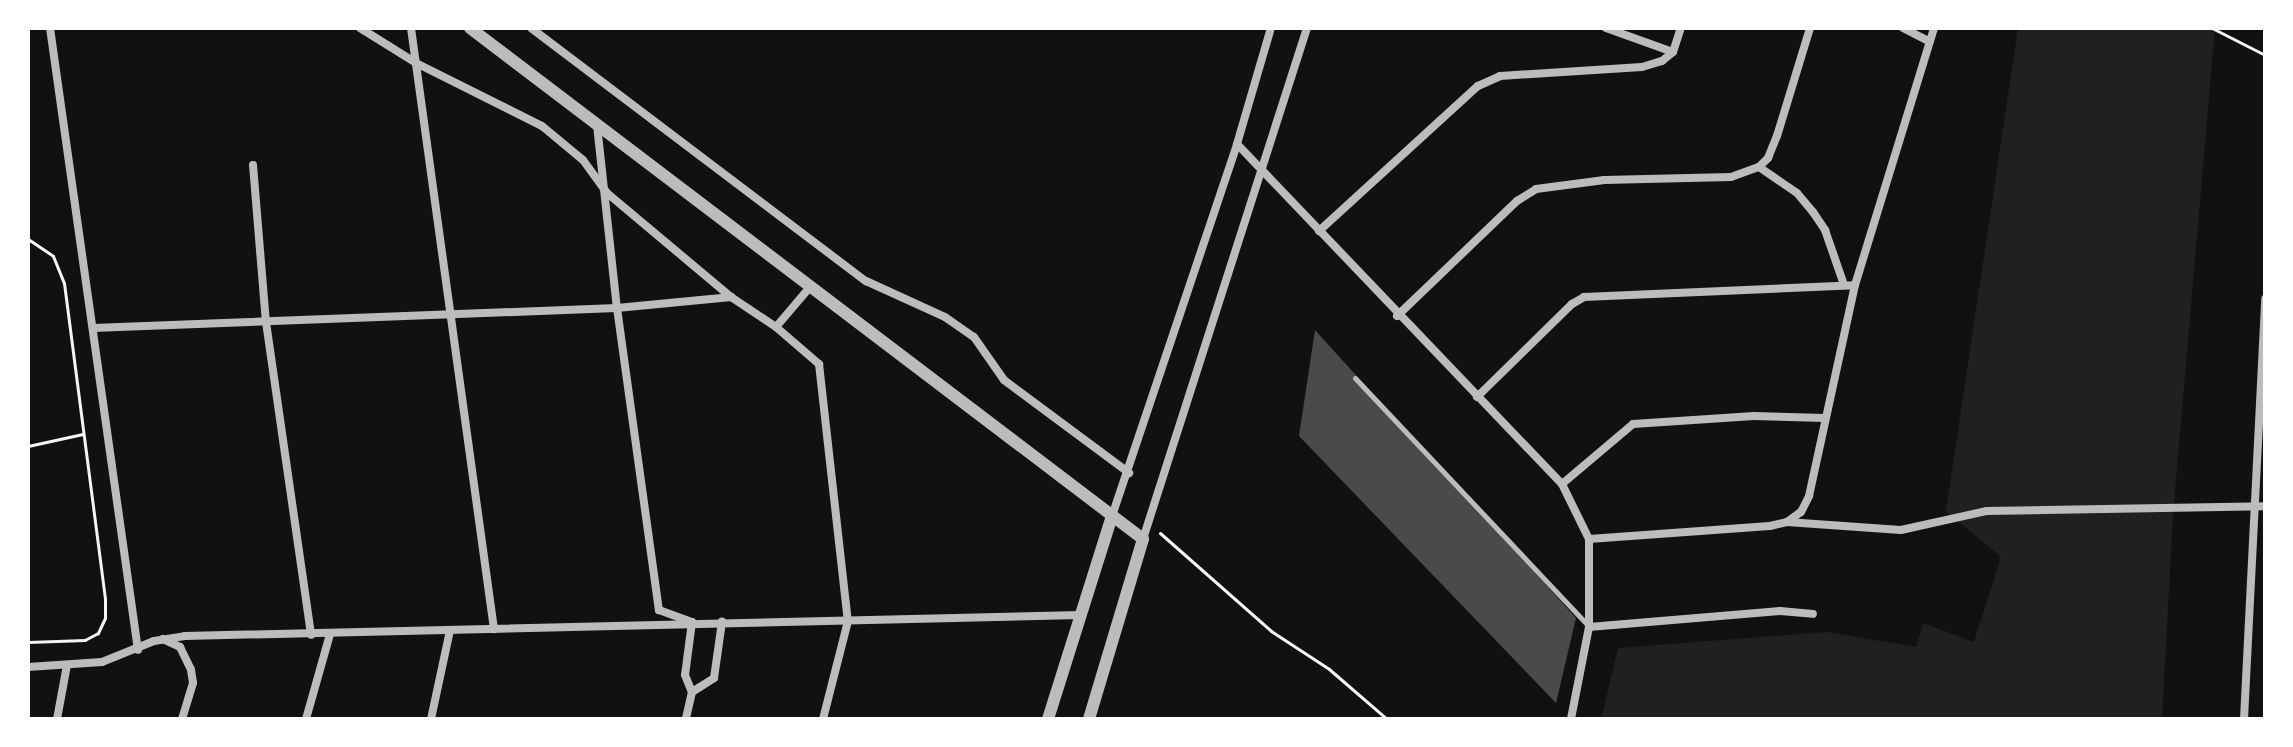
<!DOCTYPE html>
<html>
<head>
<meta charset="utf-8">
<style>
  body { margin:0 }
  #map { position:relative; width:2293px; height:747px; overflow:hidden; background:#111; font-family:Montserrat,sans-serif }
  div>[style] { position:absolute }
  .green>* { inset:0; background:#202020 }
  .building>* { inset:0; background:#4a4a4a }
  .path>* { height:3px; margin:-1.5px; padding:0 1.5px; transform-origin:1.5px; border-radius:1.5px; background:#f5f5f5 }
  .service>* { height:5px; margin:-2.5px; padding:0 2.5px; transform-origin:2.5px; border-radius:2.5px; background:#bcbcbc }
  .minor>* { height:8px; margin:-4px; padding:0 4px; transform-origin:4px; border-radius:4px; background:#bcbcbc }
  .tertiary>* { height:12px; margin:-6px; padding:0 6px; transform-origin:6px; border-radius:6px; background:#bcbcbc }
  span { translate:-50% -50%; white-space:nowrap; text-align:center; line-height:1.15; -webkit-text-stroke:6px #fff; paint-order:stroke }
  .frame { position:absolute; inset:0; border:30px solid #fff; pointer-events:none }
</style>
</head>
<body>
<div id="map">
  <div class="green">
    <div style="clip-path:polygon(2018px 28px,2215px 28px,2173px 514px,2162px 719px,1601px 719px,1618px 648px,1827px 632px,1916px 647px,1923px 623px,1974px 642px,2001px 557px,1946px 511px)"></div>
  </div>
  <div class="building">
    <div style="clip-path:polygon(1315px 330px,1576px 618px,1556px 703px,1299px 436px)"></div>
  </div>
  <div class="path">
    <div style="left:2212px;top:28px;width:59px;rotate:27deg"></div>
    <div style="left:28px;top:239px;width:30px;rotate:34deg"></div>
    <div style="left:53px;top:256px;width:29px;rotate:68deg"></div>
    <div style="left:64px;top:283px;width:319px;rotate:82.6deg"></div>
    <div style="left:105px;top:599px;width:19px;rotate:90deg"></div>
    <div style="left:105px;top:618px;width:17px;rotate:115deg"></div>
    <div style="left:98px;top:633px;width:15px;rotate:152deg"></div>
    <div style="left:85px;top:640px;width:57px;rotate:178deg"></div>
    <div style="left:28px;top:446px;width:56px;rotate:-12.3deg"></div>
    <div style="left:1160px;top:533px;width:148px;rotate:41.4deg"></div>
    <div style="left:1271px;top:631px;width:69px;rotate:33.2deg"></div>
    <div style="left:1329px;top:669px;width:77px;rotate:40.8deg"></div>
  </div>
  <div class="service">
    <div style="left:1355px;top:378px;width:341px;rotate:46.7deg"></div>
  </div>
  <div class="minor">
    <div style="left:50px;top:28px;width:628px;rotate:81.95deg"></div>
    <div style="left:360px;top:28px;width:66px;rotate:32deg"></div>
    <div style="left:416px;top:63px;width:141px;rotate:26.6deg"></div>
    <div style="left:542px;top:126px;width:53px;rotate:39.7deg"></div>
    <div style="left:583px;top:160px;width:41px;rotate:54deg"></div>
    <div style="left:607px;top:193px;width:162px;rotate:40deg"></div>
    <div style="left:411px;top:28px;width:607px;rotate:82.14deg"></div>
    <div style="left:531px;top:28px;width:420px;rotate:37.1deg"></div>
    <div style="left:866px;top:281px;width:87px;rotate:24.5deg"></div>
    <div style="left:945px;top:317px;width:35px;rotate:35deg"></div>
    <div style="left:974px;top:337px;width:52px;rotate:55.1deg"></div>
    <div style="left:1004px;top:380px;width:156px;rotate:36.6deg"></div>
    <div style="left:1606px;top:28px;width:71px;rotate:19.7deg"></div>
    <div style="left:1903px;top:28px;width:30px;rotate:27deg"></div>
    <div style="left:597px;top:125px;width:184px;rotate:83.8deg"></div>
    <div style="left:617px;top:308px;width:305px;rotate:82.1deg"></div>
    <div style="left:659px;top:610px;width:35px;rotate:20deg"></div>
    <div style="left:692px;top:622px;width:53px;rotate:97.5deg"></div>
    <div style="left:685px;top:675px;width:18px;rotate:68deg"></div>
    <div style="left:692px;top:692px;width:28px;rotate:103deg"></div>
    <div style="left:1237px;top:144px;width:470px;rotate:46.3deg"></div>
    <div style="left:1562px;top:484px;width:61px;rotate:63.9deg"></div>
    <div style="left:1589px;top:539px;width:88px;rotate:90deg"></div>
    <div style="left:1589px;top:627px;width:94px;rotate:101.1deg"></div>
    <div style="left:253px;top:165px;width:158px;rotate:85.3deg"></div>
    <div style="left:266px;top:322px;width:316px;rotate:81.8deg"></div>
    <div style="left:1759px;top:167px;width:46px;rotate:34.4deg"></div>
    <div style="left:1797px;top:193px;width:25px;rotate:50deg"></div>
    <div style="left:1813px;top:212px;width:22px;rotate:56deg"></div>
    <div style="left:1825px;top:230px;width:58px;rotate:70.9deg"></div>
    <div style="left:1319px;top:231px;width:215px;rotate:-42.4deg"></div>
    <div style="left:1478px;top:86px;width:24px;rotate:-24deg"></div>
    <div style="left:1500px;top:76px;width:142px;rotate:-3.6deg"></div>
    <div style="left:1642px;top:67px;width:21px;rotate:-17deg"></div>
    <div style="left:1662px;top:61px;width:14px;rotate:-39deg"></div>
    <div style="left:1673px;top:52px;width:25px;rotate:-72deg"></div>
    <div style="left:1397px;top:316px;width:166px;rotate:-43.8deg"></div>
    <div style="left:1517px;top:201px;width:22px;rotate:-32deg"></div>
    <div style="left:1536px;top:189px;width:69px;rotate:-7.5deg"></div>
    <div style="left:1604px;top:180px;width:127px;rotate:-1.4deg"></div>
    <div style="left:1731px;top:177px;width:30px;rotate:-20deg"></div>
    <div style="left:1759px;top:167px;width:13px;rotate:-45deg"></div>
    <div style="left:1768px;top:158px;width:24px;rotate:-68deg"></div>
    <div style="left:1777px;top:136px;width:113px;rotate:-73deg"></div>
    <div style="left:776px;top:327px;width:52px;rotate:-49.6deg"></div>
    <div style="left:93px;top:328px;width:524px;rotate:-2.19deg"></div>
    <div style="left:617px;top:308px;width:115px;rotate:-5.5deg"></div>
    <div style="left:731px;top:297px;width:54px;rotate:33.7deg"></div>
    <div style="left:776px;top:327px;width:57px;rotate:40.7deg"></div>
    <div style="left:819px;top:364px;width:259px;rotate:83.6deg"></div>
    <div style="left:848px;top:621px;width:101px;rotate:104.3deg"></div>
    <div style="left:1477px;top:397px;width:133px;rotate:-44.4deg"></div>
    <div style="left:1572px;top:304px;width:14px;rotate:-30deg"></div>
    <div style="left:1584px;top:297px;width:271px;rotate:-2.5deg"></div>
    <div style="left:1562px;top:484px;width:93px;rotate:-40.2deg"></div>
    <div style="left:1633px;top:424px;width:121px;rotate:-3.8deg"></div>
    <div style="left:1754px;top:416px;width:71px;rotate:1.6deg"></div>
    <div style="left:1112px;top:516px;width:392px;rotate:-71.4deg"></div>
    <div style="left:1237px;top:144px;width:121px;rotate:-73.7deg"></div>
    <div style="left:1787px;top:522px;width:114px;rotate:4deg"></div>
    <div style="left:1901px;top:530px;width:88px;rotate:-12.5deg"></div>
    <div style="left:1987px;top:511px;width:278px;rotate:-1deg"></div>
    <div style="left:1143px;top:539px;width:537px;rotate:-72.21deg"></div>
    <div style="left:1589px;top:539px;width:181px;rotate:-4.1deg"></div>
    <div style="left:1770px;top:526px;width:17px;rotate:-13deg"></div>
    <div style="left:1787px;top:522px;width:17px;rotate:-36deg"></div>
    <div style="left:1801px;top:512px;width:18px;rotate:-63deg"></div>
    <div style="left:1809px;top:496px;width:216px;rotate:-77.7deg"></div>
    <div style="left:1855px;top:285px;width:269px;rotate:-72.9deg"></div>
    <div style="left:1589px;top:627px;width:192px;rotate:-4.8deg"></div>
    <div style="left:1780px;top:611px;width:33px;rotate:5deg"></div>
    <div style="left:163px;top:639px;width:19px;rotate:25deg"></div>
    <div style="left:180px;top:647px;width:25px;rotate:64deg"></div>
    <div style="left:191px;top:670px;width:13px;rotate:81deg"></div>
    <div style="left:193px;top:683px;width:38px;rotate:107deg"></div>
    <div style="left:28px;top:667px;width:74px;rotate:-3.9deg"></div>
    <div style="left:102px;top:662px;width:56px;rotate:-22deg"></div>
    <div style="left:154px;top:641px;width:31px;rotate:-9deg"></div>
    <div style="left:185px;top:636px;width:896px;rotate:-1.34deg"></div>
    <div style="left:692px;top:692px;width:26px;rotate:-32deg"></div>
    <div style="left:714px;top:678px;width:57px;rotate:-81.9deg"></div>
    <div style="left:57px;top:719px;width:55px;rotate:-79.5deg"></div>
    <div style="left:306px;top:719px;width:88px;rotate:-74.2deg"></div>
    <div style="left:431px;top:719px;width:91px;rotate:-77.9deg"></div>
    <div style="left:2244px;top:719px;width:421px;rotate:-87.1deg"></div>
  </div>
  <div class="tertiary">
    <div style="left:470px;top:28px;width:845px;rotate:37.21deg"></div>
    <div style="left:1143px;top:539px;width:188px;rotate:106.7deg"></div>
    <div style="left:1048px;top:719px;width:213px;rotate:-72.5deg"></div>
  </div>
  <div class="frame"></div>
</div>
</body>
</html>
